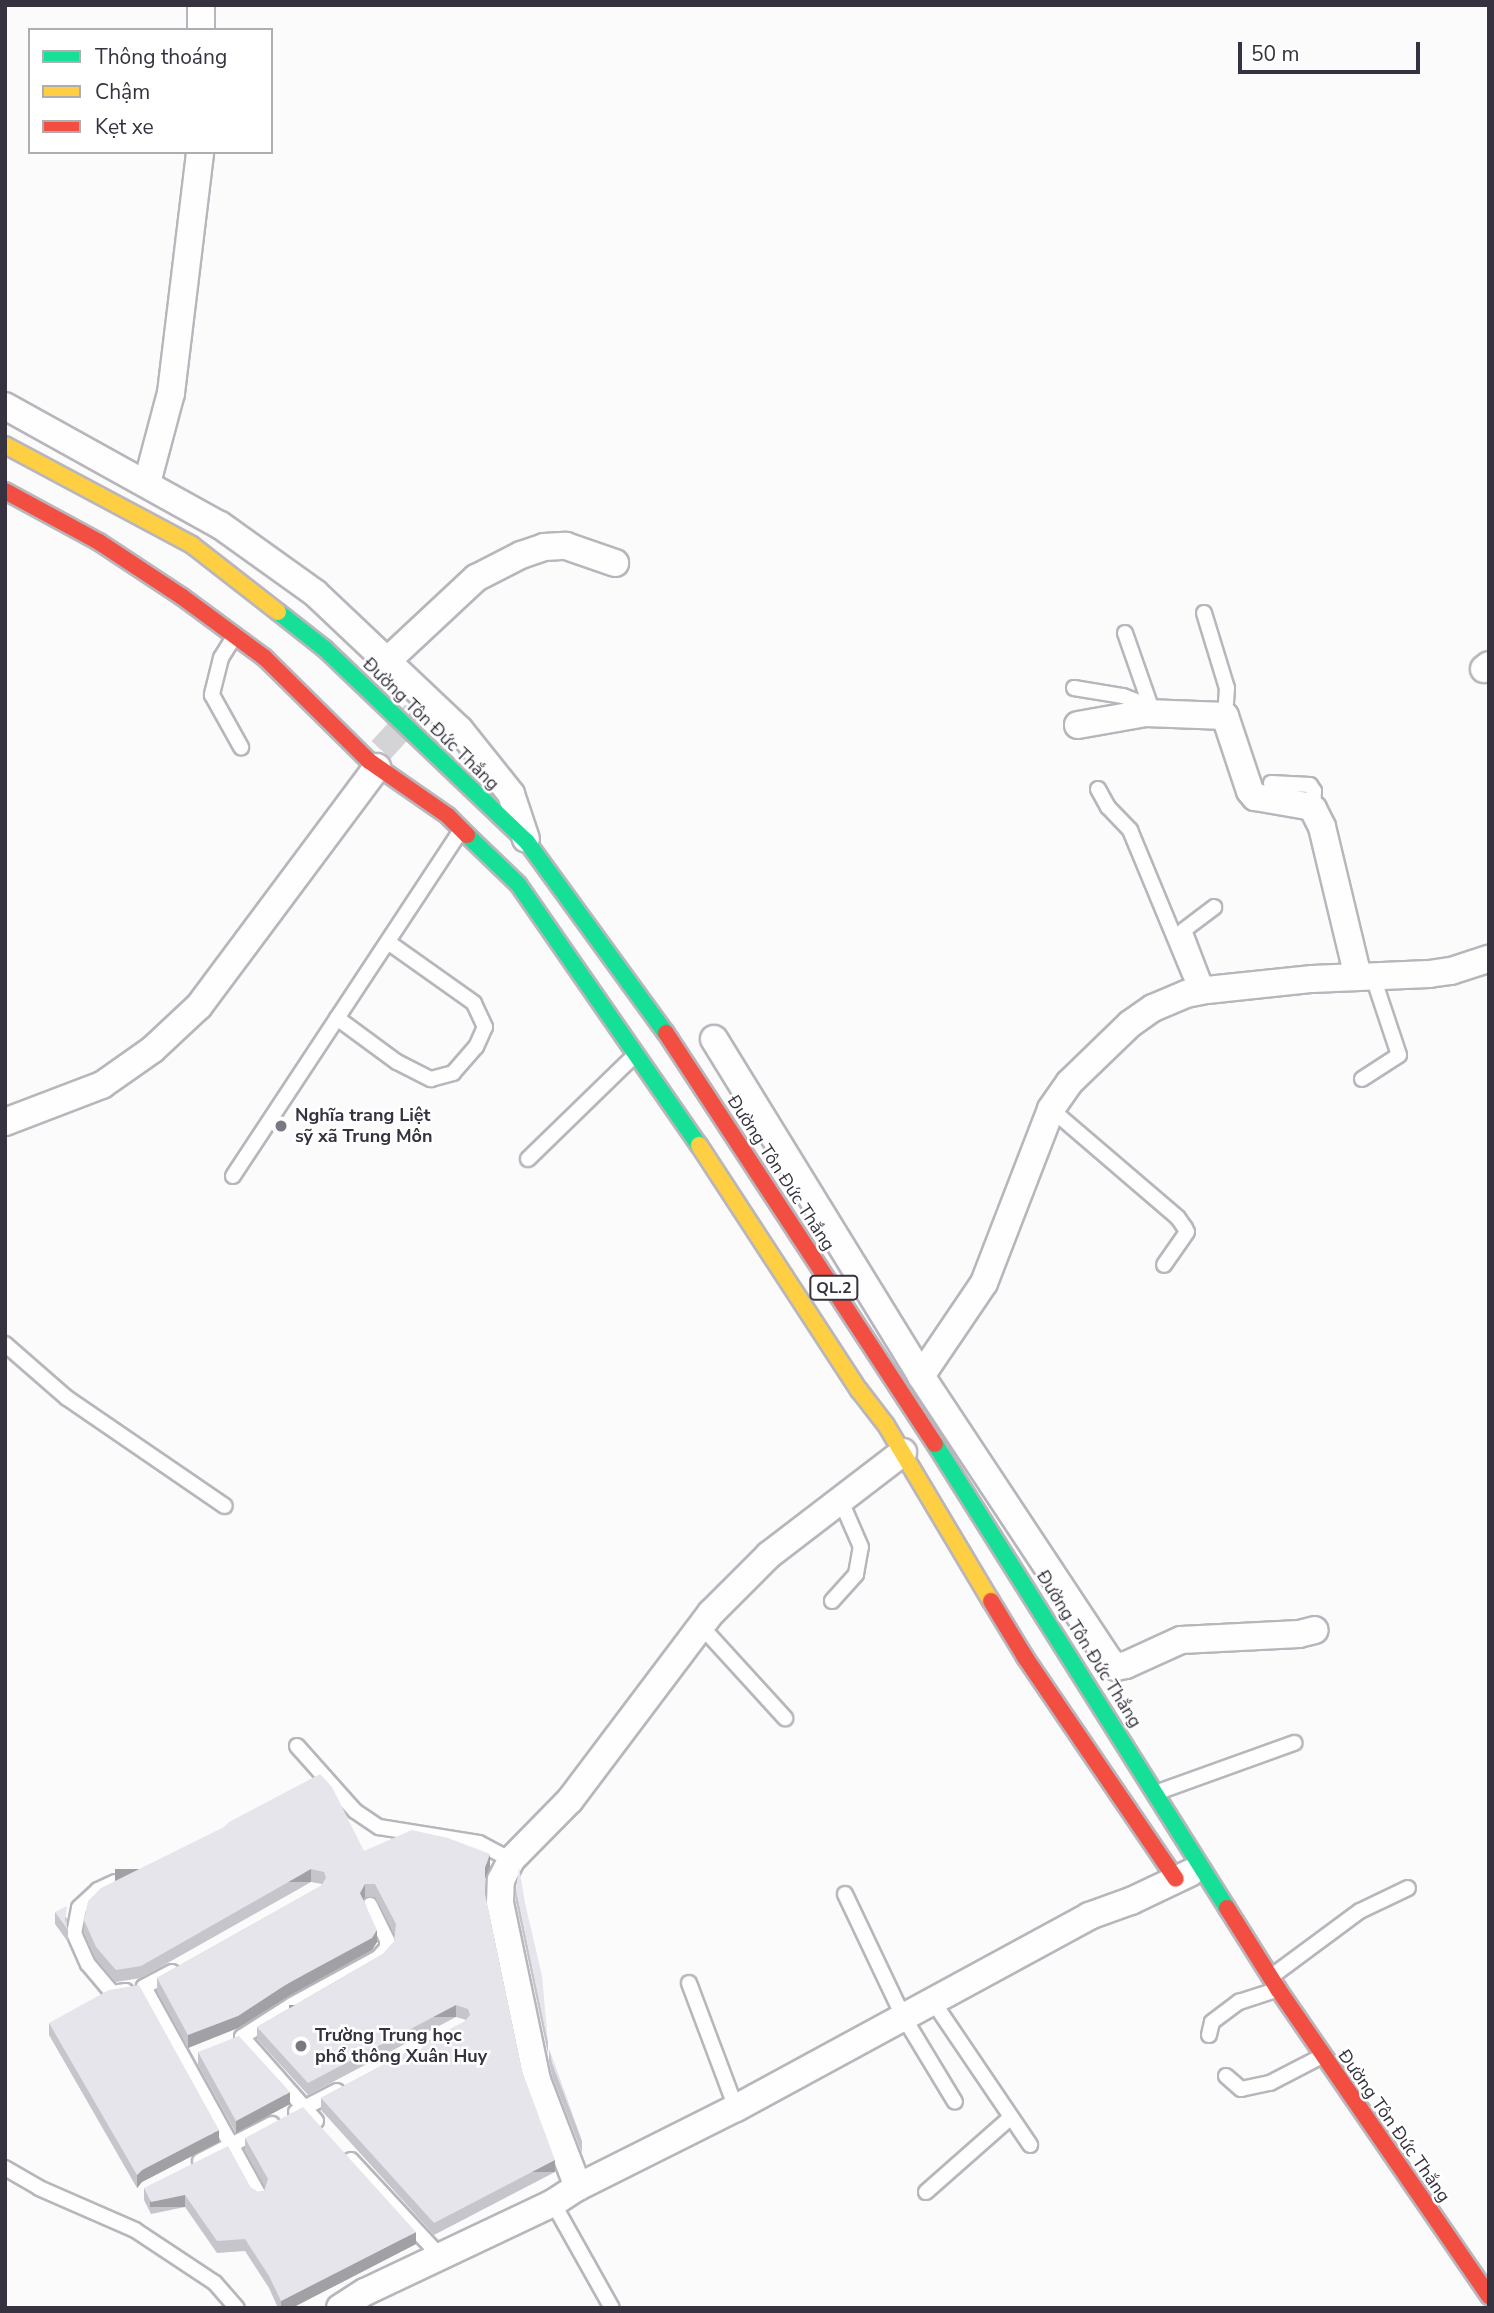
<!DOCTYPE html>
<html>
<head>
<meta charset="utf-8">
<style>
  body { margin:0 }
  #map { position:relative; width:1494px; height:2313px; overflow:hidden; background:#fbfbfb; font-family:"Nunito Sans",sans-serif }
  div>[style] { position:absolute }
  .street-tunnel>* { height:26px; margin-top:-13px; transform-origin:0; background:repeating-linear-gradient(90deg,#d4d3d5 0 26px,transparent 0 39px) }
  .roads { filter:drop-shadow(2px 0 #b8b6bc) drop-shadow(-2px 0 #b8b6bc) drop-shadow(0 2px #b8b6bc) drop-shadow(0 -2px #b8b6bc) }
  .lane>* { height:14px; margin:-7px; padding:0 7px; transform-origin:7px; border-radius:7px; background:#fefefe }
  .street>* { height:26px; margin:-13px; padding:0 13px; transform-origin:13px; border-radius:13px; background:#fefefe }
  .fast>* { height:16px; margin:-8px; padding:0 8px; transform-origin:8px; border-radius:8px; background:#16e098 }
  .slow>* { height:16px; margin:-8px; padding:0 8px; transform-origin:8px; border-radius:8px; background:#ffcf43 }
  .jam>* { height:16px; margin:-8px; padding:0 8px; transform-origin:8px; border-radius:8px; background:#f24e42 }
  .wall>* { inset:0; background:#c6c5cb }
  .shaded-wall>* { inset:0; background:#a1a0a5; transform-origin:0 0 }
  .building>* { inset:0; background:#e6e5ec }
  .dots>* { width:19px; height:19px; translate:-50% -50%; box-sizing:border-box; border:4px solid #fff; border-radius:50% }
  span { translate:-50% -50%; white-space:nowrap; text-align:center; line-height:1.15; -webkit-text-stroke:5px #fff; paint-order:stroke }
  .shield-label span { padding:2px 5px; background:#fff; border:2px solid; border-radius:5px; -webkit-text-stroke-width:0 }
  .shield-label { font-size:16px; color:#36323f; font-weight:700 }
  .street-label { font-size:18px; color:#36323f }
  .poi-label { font-size:18px; color:#36323f; font-weight:700 }
  .left { translate:0 -50%; text-align:left }
  .frame { position:absolute; inset:0; border:7px solid #36323f; pointer-events:none }
  .legend { position:absolute; left:28px; top:28px; width:245px; height:126px; box-sizing:border-box; background:#fff; border:2px solid #afadb2; margin:0; padding:9px 12px; list-style:none; font-size:21px; color:#36323f }
  .legend li { display:flex; align-items:center; gap:14px; height:35px }
  .legend b { width:35px; border:2px solid #afadb2 }
  .scale { position:absolute; left:1238px; top:42px; width:182px; height:32px; box-sizing:border-box; border:4px solid #36323f; border-top:0; padding-left:9px; font-size:21px; line-height:24px; white-space:nowrap; color:#36323f; -webkit-text-stroke:5px #fff; paint-order:stroke }
</style>
</head>
<body>
<div id="map">
  <div class="street-tunnel">
    <div style="left:381px;top:750px;width:50px;rotate:-47.4deg"></div>
  </div>
  <div class="roads">
    <div class="lane">
      <div style="left:1204px;top:613px;width:78px;rotate:73deg"></div>
      <div style="left:1227px;top:688px;width:28px;rotate:94deg"></div>
      <div style="left:1125px;top:633px;width:85px;rotate:70.7deg"></div>
      <div style="left:234px;top:637px;width:25px;rotate:122deg"></div>
      <div style="left:221px;top:658px;width:38px;rotate:104deg"></div>
      <div style="left:212px;top:695px;width:60px;rotate:60.9deg"></div>
      <div style="left:1074px;top:688px;width:50px;rotate:9.3deg"></div>
      <div style="left:1123px;top:696px;width:17px;rotate:21deg"></div>
      <div style="left:1139px;top:702px;width:13px;rotate:58deg"></div>
      <div style="left:1271px;top:783px;width:39px;rotate:3deg"></div>
      <div style="left:1310px;top:785px;width:7px;rotate:56deg"></div>
      <div style="left:1314px;top:791px;width:18px;rotate:93deg"></div>
      <div style="left:1098px;top:789px;width:21px;rotate:61deg"></div>
      <div style="left:1108px;top:807px;width:32px;rotate:46deg"></div>
      <div style="left:1130px;top:830px;width:175px;rotate:67.5deg"></div>
      <div style="left:1207px;top:990px;width:64px;rotate:-111deg"></div>
      <div style="left:1184px;top:930px;width:38px;rotate:-37deg"></div>
      <div style="left:337px;top:1018px;width:74px;rotate:36.3deg"></div>
      <div style="left:397px;top:1062px;width:38px;rotate:27deg"></div>
      <div style="left:431px;top:1079px;width:23px;rotate:-15deg"></div>
      <div style="left:453px;top:1073px;width:35px;rotate:-49deg"></div>
      <div style="left:476px;top:1047px;width:22px;rotate:-66deg"></div>
      <div style="left:485px;top:1027px;width:26px;rotate:-115deg"></div>
      <div style="left:474px;top:1003px;width:105px;rotate:-144.7deg"></div>
      <div style="left:1362px;top:1079px;width:44px;rotate:-33deg"></div>
      <div style="left:1399px;top:1055px;width:82px;rotate:-108.4deg"></div>
      <div style="left:1051px;top:1109px;width:167px;rotate:40.6deg"></div>
      <div style="left:1178px;top:1218px;width:12px;rotate:55deg"></div>
      <div style="left:1185px;top:1228px;width:4px;rotate:63deg"></div>
      <div style="left:1187px;top:1232px;width:40px;rotate:124.9deg"></div>
      <div style="left:528px;top:1159px;width:149px;rotate:-44.2deg"></div>
      <div style="left:233px;top:1176px;width:414px;rotate:-56.6deg"></div>
      <div style="left:5px;top:1344px;width:82px;rotate:41.1deg"></div>
      <div style="left:67px;top:1398px;width:191px;rotate:34.4deg"></div>
      <div style="left:832px;top:1601px;width:36px;rotate:-48deg"></div>
      <div style="left:856px;top:1574px;width:27px;rotate:-80deg"></div>
      <div style="left:861px;top:1547px;width:52px;rotate:-113.6deg"></div>
      <div style="left:701px;top:1626px;width:125px;rotate:47.6deg"></div>
      <div style="left:297px;top:1746px;width:87px;rotate:48.3deg"></div>
      <div style="left:355px;top:1811px;width:29px;rotate:34deg"></div>
      <div style="left:379px;top:1827px;width:101px;rotate:9.1deg"></div>
      <div style="left:479px;top:1843px;width:36px;rotate:28deg"></div>
      <div style="left:1158px;top:1792px;width:145px;rotate:-19.8deg"></div>
      <div style="left:115px;top:1882px;width:19px;rotate:155deg"></div>
      <div style="left:98px;top:1890px;width:26px;rotate:137deg"></div>
      <div style="left:79px;top:1908px;width:25px;rotate:101deg"></div>
      <div style="left:74px;top:1933px;width:34px;rotate:66deg"></div>
      <div style="left:88px;top:1964px;width:38px;rotate:50deg"></div>
      <div style="left:112px;top:1993px;width:14px;rotate:-8deg"></div>
      <div style="left:845px;top:1894px;width:135px;rotate:64.6deg"></div>
      <div style="left:903px;top:2016px;width:100px;rotate:58.8deg"></div>
      <div style="left:172px;top:1972px;width:32px;rotate:152deg"></div>
      <div style="left:144px;top:1987px;width:238px;rotate:61.1deg"></div>
      <div style="left:1272px;top:1976px;width:109px;rotate:-36.5deg"></div>
      <div style="left:1360px;top:1911px;width:53px;rotate:-25.6deg"></div>
      <div style="left:689px;top:1983px;width:134px;rotate:69.4deg"></div>
      <div style="left:932px;top:2000px;width:175px;rotate:55.9deg"></div>
      <div style="left:1209px;top:2035px;width:13px;rotate:-77deg"></div>
      <div style="left:1212px;top:2022px;width:34px;rotate:-37deg"></div>
      <div style="left:1239px;top:2002px;width:40px;rotate:-18deg"></div>
      <div style="left:1226px;top:2076px;width:20px;rotate:41deg"></div>
      <div style="left:1241px;top:2089px;width:30px;rotate:-12deg"></div>
      <div style="left:1270px;top:2083px;width:59px;rotate:-27.4deg"></div>
      <div style="left:296px;top:2112px;width:46px;rotate:-27.1deg"></div>
      <div style="left:316px;top:2121px;width:112px;rotate:-131.4deg"></div>
      <div style="left:242px;top:2037px;width:59px;rotate:-32.6deg"></div>
      <div style="left:292px;top:2005px;width:98px;rotate:-28.7deg"></div>
      <div style="left:378px;top:1958px;width:13px;rotate:-48deg"></div>
      <div style="left:387px;top:1948px;width:8px;rotate:-90deg"></div>
      <div style="left:387px;top:1940px;width:39px;rotate:-116deg"></div>
      <div style="left:351px;top:2160px;width:131px;rotate:47.2deg"></div>
      <div style="left:200px;top:2161px;width:81px;rotate:-27.2deg"></div>
      <div style="left:5px;top:2168px;width:39px;rotate:30deg"></div>
      <div style="left:39px;top:2188px;width:105px;rotate:23.6deg"></div>
      <div style="left:135px;top:2230px;width:96px;rotate:33.5deg"></div>
      <div style="left:215px;top:2283px;width:33px;rotate:49deg"></div>
      <div style="left:926px;top:2192px;width:113px;rotate:-41.4deg"></div>
      <div style="left:553px;top:2203px;width:120px;rotate:60.7deg"></div>
    </div>
    <div class="street">
      <div style="left:201px;top:5px;width:25px;rotate:90deg"></div>
      <div style="left:5px;top:406px;width:246px;rotate:29deg"></div>
      <div style="left:220px;top:525px;width:117px;rotate:35.6deg"></div>
      <div style="left:315px;top:593px;width:199px;rotate:43.4deg"></div>
      <div style="left:460px;top:730px;width:82px;rotate:51.4deg"></div>
      <div style="left:511px;top:794px;width:47px;rotate:71.6deg"></div>
      <div style="left:147px;top:483px;width:93px;rotate:-75.1deg"></div>
      <div style="left:171px;top:393px;width:243px;rotate:-83.1deg"></div>
      <div style="left:386px;top:662px;width:123px;rotate:-43deg"></div>
      <div style="left:476px;top:578px;width:51px;rotate:-27.1deg"></div>
      <div style="left:521px;top:555px;width:24px;rotate:-19deg"></div>
      <div style="left:544px;top:547px;width:22px;rotate:-3deg"></div>
      <div style="left:566px;top:546px;width:52px;rotate:19.1deg"></div>
      <div style="left:1484px;top:669px;width:6px;rotate:-39deg"></div>
      <div style="left:1078px;top:725px;width:69px;rotate:-10deg"></div>
      <div style="left:1146px;top:713px;width:79px;rotate:2.2deg"></div>
      <div style="left:1225px;top:716px;width:79px;rotate:71.6deg"></div>
      <div style="left:1250px;top:791px;width:8px;rotate:50deg"></div>
      <div style="left:1255px;top:797px;width:53px;rotate:9.8deg"></div>
      <div style="left:1307px;top:806px;width:7px;rotate:27deg"></div>
      <div style="left:1313px;top:809px;width:20px;rotate:63deg"></div>
      <div style="left:1322px;top:827px;width:154px;rotate:76.5deg"></div>
      <div style="left:714px;top:1039px;width:395px;rotate:58.4deg"></div>
      <div style="left:921px;top:1376px;width:341px;rotate:56.5deg"></div>
      <div style="left:1109px;top:1660px;width:10px;rotate:45deg"></div>
      <div style="left:1116px;top:1667px;width:10px;rotate:-11deg"></div>
      <div style="left:1126px;top:1665px;width:60px;rotate:-24.4deg"></div>
      <div style="left:1181px;top:1640px;width:118px;rotate:-2.9deg"></div>
      <div style="left:1299px;top:1634px;width:16px;rotate:-14deg"></div>
      <div style="left:5px;top:1122px;width:104px;rotate:-20.9deg"></div>
      <div style="left:102px;top:1085px;width:62px;rotate:-35.2deg"></div>
      <div style="left:153px;top:1049px;width:63px;rotate:-43.1deg"></div>
      <div style="left:199px;top:1006px;width:298px;rotate:-53.3deg"></div>
      <div style="left:921px;top:1376px;width:112px;rotate:-55.9deg"></div>
      <div style="left:984px;top:1283px;width:186px;rotate:-68.9deg"></div>
      <div style="left:1051px;top:1109px;width:32px;rotate:-55deg"></div>
      <div style="left:1069px;top:1083px;width:85px;rotate:-44deg"></div>
      <div style="left:1130px;top:1024px;width:28px;rotate:-35deg"></div>
      <div style="left:1153px;top:1008px;width:36px;rotate:-23deg"></div>
      <div style="left:1186px;top:994px;width:21px;rotate:-11deg"></div>
      <div style="left:1207px;top:990px;width:106px;rotate:-6deg"></div>
      <div style="left:1312px;top:979px;width:117px;rotate:-2.4deg"></div>
      <div style="left:1429px;top:974px;width:22px;rotate:-8deg"></div>
      <div style="left:1451px;top:971px;width:40px;rotate:-18deg"></div>
      <div style="left:578px;top:2187px;width:115px;rotate:-111deg"></div>
      <div style="left:537px;top:2080px;width:181px;rotate:-101.8deg"></div>
      <div style="left:500px;top:1903px;width:23px;rotate:-88deg"></div>
      <div style="left:501px;top:1880px;width:22px;rotate:-63deg"></div>
      <div style="left:511px;top:1860px;width:84px;rotate:-45.5deg"></div>
      <div style="left:570px;top:1800px;width:234px;rotate:-53deg"></div>
      <div style="left:711px;top:1613px;width:82px;rotate:-45deg"></div>
      <div style="left:769px;top:1555px;width:169px;rotate:-37.5deg"></div>
      <div style="left:340px;top:2308px;width:30px;rotate:-33deg"></div>
      <div style="left:365px;top:2292px;width:208px;rotate:-25.3deg"></div>
      <div style="left:553px;top:2203px;width:30px;rotate:-33deg"></div>
      <div style="left:578px;top:2187px;width:177px;rotate:-26.6deg"></div>
      <div style="left:736px;top:2108px;width:402px;rotate:-28.5deg"></div>
      <div style="left:1089px;top:1916px;width:45px;rotate:-19.7deg"></div>
      <div style="left:1131px;top:1901px;width:65px;rotate:-25.4deg"></div>
    </div>
    <div class="fast">
      <div style="left:278px;top:612px;width:60px;rotate:38.2deg"></div>
      <div style="left:325px;top:649px;width:279px;rotate:43.7deg"></div>
      <div style="left:527px;top:842px;width:236px;rotate:54deg"></div>
      <div style="left:467px;top:835px;width:71px;rotate:43.9deg"></div>
      <div style="left:518px;top:884px;width:318px;rotate:55.3deg"></div>
      <div style="left:935px;top:1444px;width:548px;rotate:57.82deg"></div>
    </div>
    <div class="slow">
      <div style="left:5px;top:445px;width:212px;rotate:28.1deg"></div>
      <div style="left:192px;top:545px;width:109px;rotate:37.9deg"></div>
      <div style="left:699px;top:1145px;width:293px;rotate:56.9deg"></div>
      <div style="left:859px;top:1390px;width:44px;rotate:52.4deg"></div>
      <div style="left:886px;top:1425px;width:205px;rotate:59.2deg"></div>
    </div>
    <div class="jam">
      <div style="left:5px;top:491px;width:107px;rotate:28.5deg"></div>
      <div style="left:99px;top:542px;width:98px;rotate:33.4deg"></div>
      <div style="left:181px;top:596px;width:104px;rotate:36.4deg"></div>
      <div style="left:265px;top:658px;width:146px;rotate:44.7deg"></div>
      <div style="left:369px;top:761px;width:96px;rotate:34.8deg"></div>
      <div style="left:448px;top:816px;width:27px;rotate:45deg"></div>
      <div style="left:666px;top:1033px;width:491px;rotate:56.8deg"></div>
      <div style="left:991px;top:1601px;width:66px;rotate:58.7deg"></div>
      <div style="left:1025px;top:1657px;width:268px;rotate:55.8deg"></div>
      <div style="left:1227px;top:1908px;width:96px;rotate:57.8deg"></div>
      <div style="left:1278px;top:1989px;width:373px;rotate:55.5deg"></div>
    </div>
  </div>
  <div class="wall">
    <div style="clip-path:polygon(364px 1851px,490px 1867px,485px 1879px,485px 1895px,522px 2071px,555px 2172px,434px 2235px,321px 2110px,321px 2098px,464px 2022px,466px 2020px,456px 2017px,308px 2095px,257px 2039px,257px 2027px,383px 1954px,394px 1942px,395px 1935px,375px 1897px,365px 1897px,364px 1900px,377px 1942px,372px 1950px,287px 1997px,238px 2028px,188px 2048px,157px 1991px,157px 1978px,321px 1886px,322px 1884px,311px 1882px,141px 1978px,116px 1982px,96px 1959px,84px 1932px,84px 1920px)"></div>
    <div style="clip-path:polygon(516px 1889px,548px 2042px,548px 2054px,516px 1902px)"></div>
    <div style="clip-path:polygon(55px 1912px,67px 1918px,66px 1924px,68px 1930px,68px 1942px,55px 1924px)"></div>
    <div style="clip-path:polygon(49px 2023px,219px 2142px,142px 2182px,137px 2188px,49px 2035px)"></div>
    <div style="clip-path:polygon(549px 2049px,582px 2141px,582px 2153px,552px 2076px,549px 2061px)"></div>
    <div style="clip-path:polygon(198px 2052px,290px 2104px,236px 2133px,198px 2065px)"></div>
    <div style="clip-path:polygon(245px 2138px,416px 2244px,292px 2308px,278px 2308px,269px 2288px,245px 2251px,217px 2253px,185px 2207px,151px 2214px,144px 2200px,144px 2188px,251px 2188px,258px 2192px,264px 2191px,265px 2187px,245px 2150px)"></div>
  </div>
  <div class="shaded-wall">
    <div style="clip-path:polygon(490px 1854px,490px 1867px,485px 1879px,485px 1867px)"></div>
    <div style="left:311px;top:1869px;width:13px;height:196px;rotate:90deg"></div>
    <div style="clip-path:polygon(365px 1884px,365px 1897px,360px 1905px,360px 1893px)"></div>
    <div style="clip-path:polygon(377px 1930px,377px 1942px,372px 1950px,287px 1997px,238px 2028px,188px 2048px,188px 2035px,287px 1984px)"></div>
    <div style="left:456px;top:2005px;width:12px;height:167px;rotate:90deg"></div>
    <div style="clip-path:polygon(290px 2092px,290px 2104px,236px 2133px,236px 2121px)"></div>
    <div style="clip-path:polygon(219px 2130px,219px 2142px,142px 2182px,137px 2188px,137px 2175px,142px 2170px)"></div>
    <div style="left:555px;top:2160px;width:12px;height:136px;rotate:90deg"></div>
    <div style="left:185px;top:2195px;width:12px;height:35px;rotate:90deg"></div>
    <div style="clip-path:polygon(416px 2232px,416px 2244px,292px 2308px,281px 2308px,281px 2301px)"></div>
  </div>
  <div class="building">
    <div style="clip-path:polygon(320px 1774px,332px 1787px,364px 1851px,412px 1830px,448px 1838px,490px 1854px,485px 1867px,485px 1894px,522px 2071px,555px 2160px,434px 2223px,321px 2098px,464px 2022px,470px 2015px,468px 2009px,456px 2005px,308px 2083px,257px 2027px,383px 1954px,394px 1942px,396px 1924px,375px 1884px,365px 1884px,360px 1893px,377px 1930px,372px 1938px,287px 1984px,238px 2016px,188px 2035px,157px 1978px,321px 1886px,326px 1878px,324px 1872px,311px 1869px,141px 1966px,116px 1970px,96px 1947px,84px 1920px,88px 1901px,101px 1888px,224px 1827px,229px 1822px)"></div>
    <div style="clip-path:polygon(519px 1867px,525px 1903px,542px 1976px,548px 2042px,516px 1889px)"></div>
    <div style="clip-path:polygon(67px 1906px,65px 1920px,68px 1930px,55px 1912px)"></div>
    <div style="clip-path:polygon(139px 1985px,219px 2130px,142px 2170px,137px 2175px,49px 2023px,109px 1990px)"></div>
    <div style="clip-path:polygon(239px 2036px,290px 2092px,236px 2121px,198px 2052px)"></div>
    <div style="clip-path:polygon(549px 2049px,582px 2141px,552px 2063px)"></div>
    <div style="clip-path:polygon(303px 2107px,416px 2232px,281px 2301px,269px 2276px,245px 2239px,217px 2241px,185px 2195px,151px 2202px,144px 2188px,228px 2146px,251px 2188px,258px 2192px,264px 2191px,268px 2179px,245px 2138px)"></div>
  </div>
  <div class="dots">
    <div style="left:281px;top:1126px;background:#7b7881"></div>
    <div style="left:301px;top:2046px;background:#7b7881"></div>
  </div>
  <div class="shield-label">
    <span style="left:834px;top:1288px">QL.2</span>
  </div>
  <div class="street-label">
    <span style="left:431px;top:724px;rotate:44deg">Đường Tôn Đức Thắng</span>
    <span style="left:781px;top:1173px;rotate:57deg">Đường Tôn Đức Thắng</span>
    <span style="left:1089px;top:1649px;rotate:58deg">Đường Tôn Đức Thắng</span>
    <span style="left:1394px;top:2126px;rotate:55deg">Đường Tôn Đức Thắng</span>
  </div>
  <div class="poi-label">
    <span class="left" style="left:295px;top:1126px">Nghĩa trang Liệt<br>sỹ xã Trung Môn</span>
    <span class="left" style="left:315px;top:2046px">Trường Trung học<br>phổ thông Xuân Huy</span>
  </div>
  <div class="frame"></div>
  <ul class="legend">
  <li><b style="height:9px;background:#16e098"></b>Thông thoáng</li>
  <li><b style="height:9px;background:#ffcf43"></b>Chậm</li>
  <li><b style="height:9px;background:#f24e42"></b>Kẹt xe</li>
  </ul>
  <div class="scale">50 m</div>
</div>
</body>
</html>
